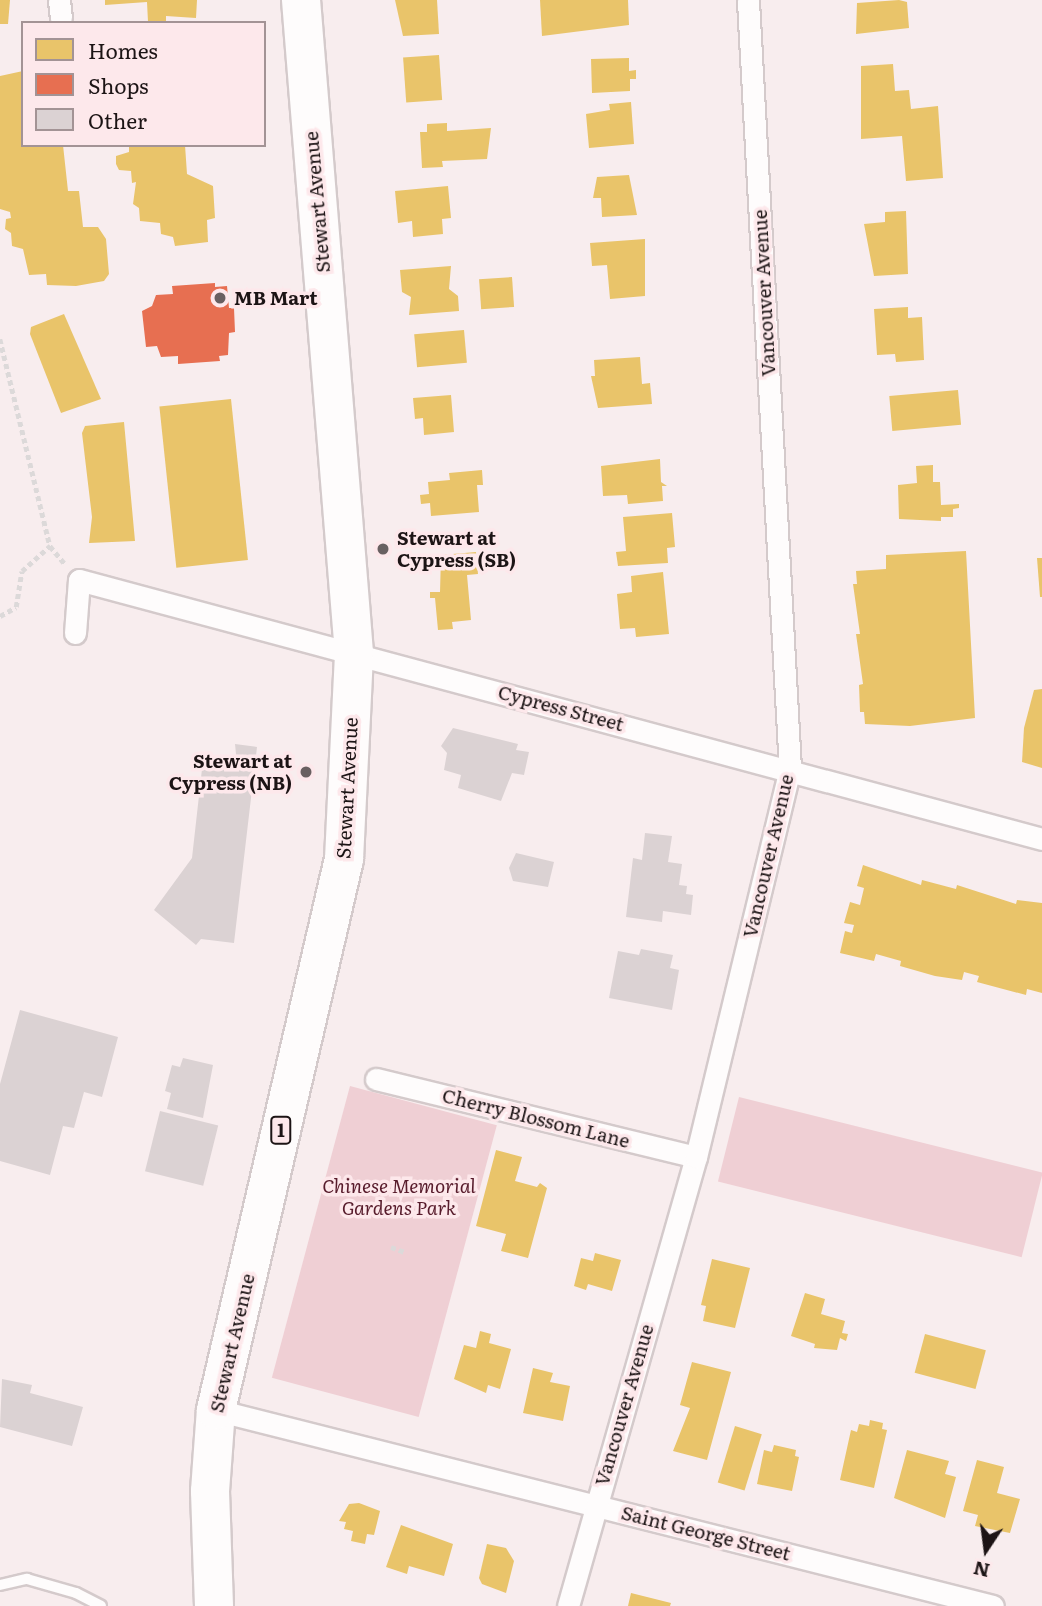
<!DOCTYPE html>
<html>
<head>
<meta charset="utf-8">
<style>
  body { margin:0 }
  #map { position:relative; width:1042px; height:1606px; overflow:hidden; background:#f8edee; font-family:Literata,serif }
  div>[style] { position:absolute }
  .green>* { inset:0; background:#efcfd4; transform-origin:0 0 }
  .homes>* { inset:0; background:#e9c46a; transform-origin:0 0 }
  .shops>* { inset:0; background:#e76f51 }
  .building>* { inset:0; background:#dbd2d3; transform-origin:0 0 }
  .path>* { height:4.5px; margin-top:-2.25px; transform-origin:0; background:repeating-linear-gradient(90deg,#dcd9d9 0 5px,transparent 0 8.5px) }
  .roads { filter:drop-shadow(2px 0 #d4cacb) drop-shadow(-2px 0 #d4cacb) drop-shadow(0 2px #d4cacb) drop-shadow(0 -2px #d4cacb) }
  .lane>* { height:10px; margin:-5px; padding:0 5px; transform-origin:5px; border-radius:5px; background:#fefcfc }
  .street>* { height:21px; margin:-10.5px; padding:0 10.5px; transform-origin:10.5px; border-radius:10.5px; background:#fefcfc }
  .highway>* { height:38px; margin:-19px; padding:0 19px; transform-origin:19px; border-radius:19px; background:#fefcfc }
  .dots>* { width:19px; height:19px; translate:-50% -50%; box-sizing:border-box; border:4px solid #fde8eb; border-radius:50% }
  span { translate:-50% -50%; white-space:nowrap; text-align:center; line-height:1.15; -webkit-text-stroke:7px #fde8eb; paint-order:stroke }
  .shield-label span { padding:2px 5px; background:#fde8eb; border:2px solid; border-radius:5px; -webkit-text-stroke-width:0 }
  .shield-label { font-size:18px; color:#1c1415; font-weight:700 }
  .street-label { font-size:19px; color:#1c1415 }
  .poi-label { font-size:19px; color:#1c1415; font-weight:700 }
  .left { translate:0 -50%; text-align:left }
  .right { translate:-100% -50%; text-align:right }
  .park-label { font-size:19px; color:#571b2b; font-style:italic }
  .legend { position:absolute; left:21px; top:21px; width:245px; height:126px; box-sizing:border-box; background:#fde8eb; border:2px solid #a39395; margin:0; padding:9px 12px; list-style:none; font-size:21px; color:#1c1415 }
  .legend li { display:flex; align-items:center; gap:14px; height:35px }
  .legend b { width:35px; border:2px solid #a39395 }
  .north { position:absolute; left:951px; top:1515px; width:70px; height:70px; -webkit-text-stroke:5px #fde8eb; paint-order:stroke; rotate:193deg; font-size:19px; font-weight:700; line-height:28px; text-align:center; color:#1c1415 }
  .north::after { content:''; display:block; margin:auto; width:24px; height:32px; background:#1c1415; clip-path:polygon(50% 0,100% 100%,50% 72%,0 100%) }
</style>
</head>
<body>
<div id="map">
  <div class="green">
    <div style="left:350px;top:1086px;width:152px;height:302px;rotate:15deg"></div>
    <div style="left:739px;top:1097px;width:313px;height:87px;rotate:14deg"></div>
  </div>
  <div class="homes">
    <div style="clip-path:polygon(0 0,10px 0,8px 24px,0 24px)"></div>
    <div style="clip-path:polygon(105px 0,197px 0,196px 18px,166px 16px,166px 21px,148px 22px,147px 2px,105px 5px)"></div>
    <div style="clip-path:polygon(395px 0,437px 0,439px 34px,403px 36px)"></div>
    <div style="clip-path:polygon(540px 0,628px 0,629px 25px,542px 36px)"></div>
    <div style="clip-path:polygon(899px 0,907px 2px,909px 28px,856px 34px,857px 3px)"></div>
    <div style="left:439px;top:55px;width:45px;height:36px;rotate:86deg"></div>
    <div style="clip-path:polygon(629px 58px,629px 71px,636px 70px,636px 79px,630px 79px,630px 91px,592px 93px,591px 59px)"></div>
    <div style="clip-path:polygon(893px 64px,895px 91px,909px 90px,911px 109px,938px 106px,943px 178px,906px 181px,902px 136px,861px 139px,861px 66px)"></div>
    <div style="clip-path:polygon(23px 71px,23px 145px,63px 145px,68px 191px,79px 191px,83px 227px,98px 227px,106px 239px,109px 274px,104px 281px,76px 286px,47px 285px,46px 274px,29px 275px,23px 249px,12px 246px,11px 233px,5px 229px,6px 219px,11px 218px,10px 212px,0 209px,0 76px)"></div>
    <div style="clip-path:polygon(631px 102px,634px 144px,589px 148px,586px 114px,610px 110px,609px 104px)"></div>
    <div style="clip-path:polygon(447px 123px,447px 131px,491px 128px,487px 159px,442px 161px,443px 167px,422px 168px,420px 132px,427px 132px,427px 124px)"></div>
    <div style="clip-path:polygon(129px 145px,185px 145px,187px 174px,213px 186px,215px 218px,207px 220px,208px 242px,175px 246px,173px 237px,161px 234px,160px 223px,140px 221px,139px 208px,133px 204px,136px 182px,132px 183px,131px 171px,119px 170px,116px 164px,116px 156px,129px 152px)"></div>
    <div style="clip-path:polygon(629px 175px,637px 215px,602px 217px,601px 198px,593px 198px,597px 177px)"></div>
    <div style="clip-path:polygon(448px 186px,451px 218px,442px 219px,443px 234px,413px 237px,412px 221px,398px 223px,395px 191px)"></div>
    <div style="clip-path:polygon(906px 211px,908px 274px,874px 276px,864px 224px,885px 222px,885px 212px)"></div>
    <div style="clip-path:polygon(645px 239px,645px 296px,610px 299px,607px 265px,592px 266px,590px 243px)"></div>
    <div style="clip-path:polygon(451px 266px,449px 289px,458px 296px,459px 311px,409px 315px,411px 297px,402px 292px,400px 270px)"></div>
    <div style="left:512px;top:277px;width:30px;height:33px;rotate:86deg"></div>
    <div style="clip-path:polygon(908px 307px,908px 318px,922px 317px,924px 360px,896px 362px,895px 354px,877px 355px,874px 309px)"></div>
    <div style="clip-path:polygon(64px 314px,101px 399px,61px 413px,30px 334px,31px 327px)"></div>
    <div style="left:464px;top:330px;width:33px;height:50px;rotate:85deg"></div>
    <div style="clip-path:polygon(640px 357px,642px 384px,650px 383px,652px 404px,598px 408px,591px 376px,595px 376px,594px 360px)"></div>
    <div style="left:958px;top:390px;width:35px;height:69px;rotate:85deg"></div>
    <div style="clip-path:polygon(451px 395px,454px 432px,424px 435px,423px 418px,415px 419px,413px 398px)"></div>
    <div style="left:231px;top:399px;width:162px;height:72px;rotate:84deg"></div>
    <div style="clip-path:polygon(124px 422px,135px 541px,89px 543px,92px 517px,82px 433px,85px 426px)"></div>
    <div style="clip-path:polygon(660px 459px,661px 482px,667px 486px,662px 486px,663px 501px,628px 504px,627px 495px,603px 496px,601px 466px)"></div>
    <div style="clip-path:polygon(933px 465px,933px 482px,940px 482px,941px 505px,959px 504px,959px 508px,953px 509px,953px 517px,941px 517px,941px 521px,899px 519px,898px 485px,917px 483px,916px 466px)"></div>
    <div style="clip-path:polygon(482px 470px,483px 485px,477px 485px,479px 512px,431px 516px,430px 503px,421px 504px,420px 495px,429px 494px,428px 482px,450px 480px,449px 473px)"></div>
    <div style="clip-path:polygon(672px 513px,675px 547px,667px 548px,668px 563px,618px 566px,616px 552px,626px 551px,623px 517px)"></div>
    <div style="clip-path:polygon(966px 551px,975px 718px,910px 726px,865px 724px,864px 712px,860px 712px,859px 685px,863px 684px,856px 634px,860px 634px,853px 584px,857px 584px,856px 571px,886px 569px,886px 555px)"></div>
    <div style="clip-path:polygon(476px 552px,478px 574px,467px 575px,471px 620px,452px 622px,453px 629px,438px 630px,435px 598px,430px 598px,430px 592px,440px 592px,441px 555px)"></div>
    <div style="clip-path:polygon(1037px 558px,1042px 558px,1042px 597px,1040px 597px)"></div>
    <div style="clip-path:polygon(663px 572px,669px 634px,636px 637px,635px 628px,620px 629px,617px 594px,632px 592px,631px 576px)"></div>
    <div style="clip-path:polygon(1042px 689px,1042px 768px,1022px 762px,1024px 728px,1034px 690px)"></div>
    <div style="clip-path:polygon(863px 865px,921px 885px,922px 880px,956px 889px,957px 885px,1016px 904px,1017px 900px,1042px 903px,1042px 993px,1027px 989px,1026px 995px,977px 982px,979px 976px,964px 972px,962px 980px,935px 976px,900px 966px,901px 961px,876px 954px,874px 961px,840px 953px,845px 931px,852px 933px,854px 925px,844px 923px,850px 902px,860px 905px,864px 888px,857px 886px)"></div>
    <div style="clip-path:polygon(496px 1150px,522px 1157px,515px 1181px,537px 1187px,540px 1183px,547px 1188px,528px 1258px,501px 1251px,506px 1234px,476px 1226px)"></div>
    <div style="clip-path:polygon(595px 1253px,621px 1260px,612px 1291px,588px 1284px,586px 1290px,574px 1286px,581px 1258px,593px 1261px)"></div>
    <div style="clip-path:polygon(712px 1259px,750px 1268px,735px 1328px,703px 1321px,706px 1306px,701px 1305px)"></div>
    <div style="clip-path:polygon(805px 1293px,825px 1299px,821px 1314px,845px 1321px,842px 1333px,848px 1334px,846px 1341px,840px 1338px,837px 1350px,814px 1348px,815px 1344px,791px 1336px)"></div>
    <div style="clip-path:polygon(480px 1331px,491px 1334px,489px 1343px,511px 1349px,500px 1389px,488px 1385px,486px 1393px,454px 1379px,464px 1345px,476px 1348px)"></div>
    <div style="left:925px;top:1334px;width:63px;height:40px;rotate:15deg"></div>
    <div style="clip-path:polygon(692px 1362px,731px 1372px,707px 1460px,673px 1451px,690px 1408px,680px 1405px)"></div>
    <div style="clip-path:polygon(533px 1368px,553px 1373px,550px 1382px,570px 1386px,563px 1421px,523px 1413px)"></div>
    <div style="clip-path:polygon(870px 1420px,883px 1423px,882px 1429px,887px 1430px,874px 1488px,840px 1480px,851px 1430px,857px 1432px,859px 1424px,869px 1426px)"></div>
    <div style="left:735px;top:1426px;width:28px;height:59px;rotate:17deg"></div>
    <div style="clip-path:polygon(774px 1445px,796px 1450px,795px 1456px,799px 1457px,792px 1491px,757px 1484px,764px 1450px,772px 1452px)"></div>
    <div style="clip-path:polygon(907px 1450px,949px 1461px,945px 1474px,956px 1477px,945px 1518px,894px 1498px)"></div>
    <div style="clip-path:polygon(977px 1460px,1004px 1467px,997px 1493px,1020px 1499px,1010px 1533px,975px 1526px,978px 1515px,963px 1511px)"></div>
    <div style="clip-path:polygon(359px 1503px,380px 1511px,374px 1535px,367px 1534px,365px 1544px,351px 1541px,353px 1531px,344px 1529px,346px 1522px,339px 1521px,349px 1504px)"></div>
    <div style="clip-path:polygon(401px 1525px,453px 1544px,444px 1576px,409px 1566px,407px 1574px,386px 1567px)"></div>
    <div style="clip-path:polygon(487px 1544px,506px 1548px,514px 1561px,506px 1593px,482px 1584px,479px 1578px)"></div>
    <div style="clip-path:polygon(631px 1593px,671px 1603px,670px 1606px,628px 1606px)"></div>
  </div>
  <div class="shops">
    <div style="clip-path:polygon(215px 283px,215px 287px,227px 286px,229px 308px,234px 308px,235px 332px,229px 333px,228px 355px,219px 356px,220px 361px,178px 364px,178px 356px,161px 357px,157px 346px,146px 347px,142px 311px,152px 306px,156px 295px,173px 294px,172px 286px)"></div>
  </div>
  <div class="building">
    <div style="clip-path:polygon(453px 728px,518px 744px,516px 750px,529px 752px,524px 775px,512px 773px,501px 801px,458px 788px,461px 775px,444px 770px,447px 753px,441px 746px)"></div>
    <div style="clip-path:polygon(235px 744px,257px 747px,234px 943px,201px 939px,196px 945px,154px 910px,192px 858px,203px 760px,237px 764px)"></div>
    <div style="clip-path:polygon(645px 833px,672px 836px,668px 862px,682px 864px,679px 885px,687px 886px,686px 894px,693px 895px,691px 915px,663px 911px,662px 922px,626px 917px,633px 858px,642px 860px)"></div>
    <div style="clip-path:polygon(516px 853px,554px 862px,548px 887px,513px 881px,509px 868px)"></div>
    <div style="clip-path:polygon(641px 949px,673px 955px,670px 968px,679px 970px,672px 1010px,609px 998px,618px 951px,639px 955px)"></div>
    <div style="clip-path:polygon(20px 1010px,118px 1037px,102px 1097px,84px 1092px,74px 1128px,63px 1126px,50px 1175px,0 1161px,0 1084px)"></div>
    <div style="clip-path:polygon(183px 1058px,213px 1065px,203px 1118px,167px 1109px,171px 1093px,165px 1091px,172px 1065px,180px 1067px)"></div>
    <div style="left:160px;top:1111px;width:60px;height:62px;rotate:14deg"></div>
    <div style="clip-path:polygon(2px 1379px,32px 1385px,30px 1393px,83px 1407px,72px 1446px,0 1427px)"></div>
  </div>
  <div class="path">
    <div style="left:0;top:339px;width:213px;rotate:76.4deg"></div>
    <div style="left:50px;top:546px;width:23px;rotate:50deg"></div>
    <div style="left:0;top:616px;width:18px;rotate:-29deg"></div>
    <div style="left:16px;top:607px;width:36px;rotate:-81deg"></div>
    <div style="left:22px;top:571px;width:38px;rotate:-42deg"></div>
    <div style="left:391px;top:1247px;width:15px;rotate:20deg"></div>
  </div>
  <div class="roads">
    <div class="lane">
      <div style="left:0;top:1585px;width:28px;rotate:-13deg"></div>
      <div style="left:27px;top:1579px;width:51px;rotate:15.9deg"></div>
      <div style="left:76px;top:1593px;width:28px;rotate:27deg"></div>
    </div>
    <div class="street">
      <div style="left:59px;top:0;width:18px;rotate:84deg"></div>
      <div style="left:75px;top:633px;width:53px;rotate:-85.7deg"></div>
      <div style="left:79px;top:580px;width:997px;rotate:15.05deg"></div>
      <div style="left:376px;top:1079px;width:329px;rotate:13.7deg"></div>
      <div style="left:216px;top:1410px;width:801px;rotate:14.16deg"></div>
      <div style="left:568px;top:1606px;width:467px;rotate:-74.1deg"></div>
      <div style="left:696px;top:1157px;width:399px;rotate:-76.4deg"></div>
      <div style="left:790px;top:769px;width:770px;rotate:-93.13deg"></div>
    </div>
    <div class="highway">
      <div style="left:214px;top:1606px;width:115px;rotate:-92deg"></div>
      <div style="left:210px;top:1491px;width:81px;rotate:-85.8deg"></div>
      <div style="left:216px;top:1410px;width:566px;rotate:-76.92deg"></div>
      <div style="left:344px;top:859px;width:206px;rotate:-87.2deg"></div>
      <div style="left:354px;top:653px;width:655px;rotate:-94.64deg"></div>
    </div>
  </div>
  <div class="dots">
    <div style="left:220px;top:298px;background:#696061"></div>
    <div style="left:383px;top:549px;background:#696061"></div>
    <div style="left:306px;top:772px;background:#696061"></div>
  </div>
  <div class="shield-label">
    <span style="left:281px;top:1130px">1</span>
  </div>
  <div class="street-label">
    <span style="left:317px;top:202px;rotate:-95deg">Stewart Avenue</span>
    <span style="left:764px;top:293px;rotate:-93deg">Vancouver Avenue</span>
    <span style="left:561px;top:708px;rotate:15deg">Cypress Street</span>
    <span style="left:347px;top:788px;rotate:-87deg">Stewart Avenue</span>
    <span style="left:768px;top:856px;rotate:-77deg">Vancouver Avenue</span>
    <span style="left:536px;top:1118px;rotate:14deg">Cherry Blossom Lane</span>
    <span style="left:232px;top:1343px;rotate:-77deg">Stewart Avenue</span>
    <span style="left:624px;top:1405px;rotate:-74deg">Vancouver Avenue</span>
    <span style="left:706px;top:1533px;rotate:14deg">Saint George Street</span>
  </div>
  <div class="poi-label">
    <span class="left" style="left:234px;top:298px">MB Mart</span>
    <span class="left" style="left:397px;top:549px">Stewart at<br>Cypress (SB)</span>
    <span class="right" style="left:292px;top:772px">Stewart at<br>Cypress (NB)</span>
  </div>
  <div class="park-label">
    <span style="left:399px;top:1197px">Chinese Memorial<br>Gardens Park</span>
  </div>
  <ul class="legend">
  <li><b style="height:19px;background:#e9c46a"></b>Homes</li>
  <li><b style="height:19px;background:#e76f51"></b>Shops</li>
  <li><b style="height:19px;background:#dbd2d3"></b>Other</li>
  </ul>
  <div class="north">N</div>
</div>
</body>
</html>
